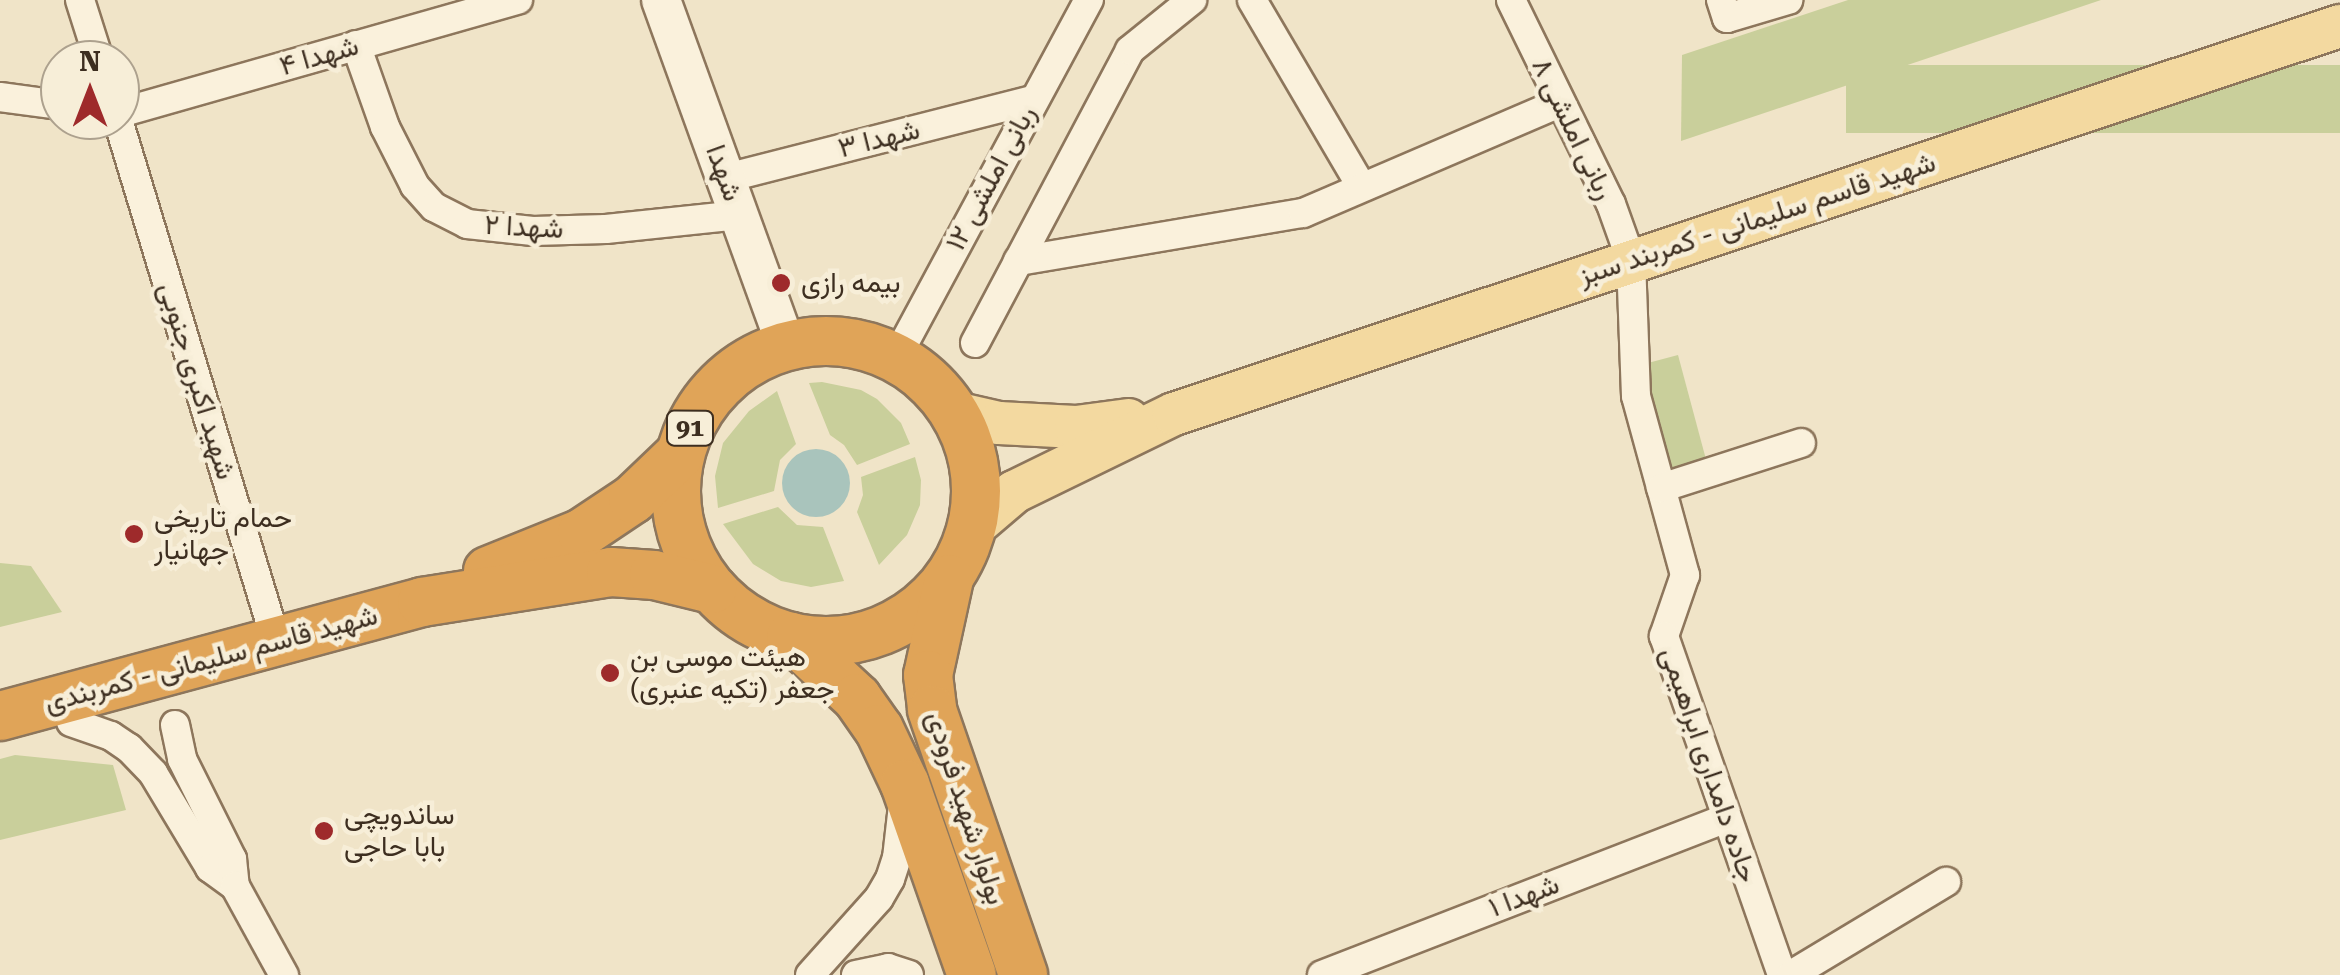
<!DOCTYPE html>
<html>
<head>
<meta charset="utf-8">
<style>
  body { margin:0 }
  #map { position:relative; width:2340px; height:975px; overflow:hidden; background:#f0e4c8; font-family:"Roboto Serif",Vazirmatn,serif }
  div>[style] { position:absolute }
  .green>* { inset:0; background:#c9cf9b; transform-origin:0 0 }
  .water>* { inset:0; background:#a9c4bc }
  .round { border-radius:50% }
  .roads { filter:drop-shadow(2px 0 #8d765c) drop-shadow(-2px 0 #8d765c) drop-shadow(0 2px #8d765c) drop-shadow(0 -2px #8d765c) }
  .street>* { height:28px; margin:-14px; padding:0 14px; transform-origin:14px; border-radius:14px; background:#faf1dc }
  .secondary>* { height:38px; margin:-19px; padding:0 19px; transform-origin:19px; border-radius:19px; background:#faf1dc }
  .primary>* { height:42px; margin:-21px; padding:0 21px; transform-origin:21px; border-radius:21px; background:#f3d9a0 }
  .highway>* { height:48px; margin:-24px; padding:0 24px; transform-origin:24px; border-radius:24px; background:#e0a458 }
  .highway>.ring { margin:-24px; padding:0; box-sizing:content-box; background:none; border:48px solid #e0a458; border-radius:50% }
  .dots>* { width:28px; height:28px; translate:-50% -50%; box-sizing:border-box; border:5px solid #f7eed8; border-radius:50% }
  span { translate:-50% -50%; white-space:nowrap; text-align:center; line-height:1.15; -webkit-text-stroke:9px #f7eed8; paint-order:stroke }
  .shield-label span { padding:2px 8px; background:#f7eed8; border:2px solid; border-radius:8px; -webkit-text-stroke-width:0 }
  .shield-label { font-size:25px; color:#3d2e20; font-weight:700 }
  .street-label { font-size:28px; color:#3d2e20 }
  .poi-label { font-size:28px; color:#3d2e20 }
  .left { translate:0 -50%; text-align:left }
  .north { position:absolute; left:40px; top:40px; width:100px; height:100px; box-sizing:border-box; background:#f7eed8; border:2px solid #ada18e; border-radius:50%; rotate:0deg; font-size:28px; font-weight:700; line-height:40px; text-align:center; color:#3d2e20 }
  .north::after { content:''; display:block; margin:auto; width:35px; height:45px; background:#9e2a2b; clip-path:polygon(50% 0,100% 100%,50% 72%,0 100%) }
</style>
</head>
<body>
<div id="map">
  <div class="green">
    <div style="clip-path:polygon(1848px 0,2101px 0,1681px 141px,1682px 55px)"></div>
    <div style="left:2340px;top:65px;width:68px;height:494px;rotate:90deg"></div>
    <div style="left:1678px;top:355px;width:115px;height:41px;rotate:75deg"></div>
    <div style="clip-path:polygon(822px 382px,861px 390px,877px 399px,901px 423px,910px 444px,857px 465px,844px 445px,830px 435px,809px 383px)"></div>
    <div style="clip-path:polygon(777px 391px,796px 444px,780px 460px,774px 491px,718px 508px,715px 476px,723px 443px,749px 411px)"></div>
    <div style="clip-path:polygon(915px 457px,921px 480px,920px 505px,907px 535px,879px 565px,857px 512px,863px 495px,861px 477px)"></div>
    <div style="clip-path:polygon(778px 507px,797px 525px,823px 527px,844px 581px,811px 587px,781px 581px,753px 564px,723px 524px)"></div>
    <div style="clip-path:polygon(0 563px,31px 566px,62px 612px,0 627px)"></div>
    <div style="clip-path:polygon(15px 755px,113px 765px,126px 810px,0 840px,0 759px)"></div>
  </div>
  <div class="water">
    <div class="round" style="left:782px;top:449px;width:68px;height:68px"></div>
  </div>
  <div class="roads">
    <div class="street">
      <div style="left:80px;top:0;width:63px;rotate:72.4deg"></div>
      <div style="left:1252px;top:0;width:216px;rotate:59.6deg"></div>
      <div style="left:1511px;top:0;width:227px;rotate:63.9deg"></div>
      <div style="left:1611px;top:204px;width:59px;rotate:70.3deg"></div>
      <div style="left:1631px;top:260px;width:136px;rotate:87.9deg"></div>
      <div style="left:1636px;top:396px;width:186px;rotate:74.7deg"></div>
      <div style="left:1685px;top:575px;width:65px;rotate:109deg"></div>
      <div style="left:1664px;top:636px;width:359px;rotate:70.8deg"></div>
      <div style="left:1721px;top:0;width:19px;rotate:72deg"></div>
      <div style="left:1727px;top:18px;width:64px;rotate:-16.4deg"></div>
      <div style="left:356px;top:45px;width:87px;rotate:70.5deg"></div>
      <div style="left:385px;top:127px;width:66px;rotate:63deg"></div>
      <div style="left:415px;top:186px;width:28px;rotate:48deg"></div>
      <div style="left:434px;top:207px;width:37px;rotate:27deg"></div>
      <div style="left:467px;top:224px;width:66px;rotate:6.1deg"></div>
      <div style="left:533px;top:231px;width:73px;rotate:-1.6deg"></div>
      <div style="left:606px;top:229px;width:134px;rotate:-6deg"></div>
      <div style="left:0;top:97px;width:61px;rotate:7.6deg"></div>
      <div style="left:120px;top:113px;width:414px;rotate:-15.9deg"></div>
      <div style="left:118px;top:120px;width:544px;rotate:73.13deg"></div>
      <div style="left:726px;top:178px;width:316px;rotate:-14.3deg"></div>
      <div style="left:1018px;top:261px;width:289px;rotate:-9.6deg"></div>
      <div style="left:1303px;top:213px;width:280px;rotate:-23.2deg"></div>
      <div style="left:975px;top:343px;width:331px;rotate:-62.1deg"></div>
      <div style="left:1130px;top:50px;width:80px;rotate:-38.9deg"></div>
      <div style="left:896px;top:358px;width:407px;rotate:-61.7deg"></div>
      <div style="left:1661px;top:488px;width:147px;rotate:-17.8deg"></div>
      <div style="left:71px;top:722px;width:42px;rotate:19.3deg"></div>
      <div style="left:111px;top:736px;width:22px;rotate:34deg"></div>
      <div style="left:129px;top:748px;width:35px;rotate:46deg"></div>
      <div style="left:153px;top:773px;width:111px;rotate:59deg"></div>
      <div style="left:210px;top:868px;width:31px;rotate:36deg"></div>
      <div style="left:175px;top:725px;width:35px;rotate:78deg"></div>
      <div style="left:182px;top:759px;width:112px;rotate:63.4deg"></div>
      <div style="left:232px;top:859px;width:27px;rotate:84deg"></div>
      <div style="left:235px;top:886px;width:102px;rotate:61.2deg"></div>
      <div style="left:810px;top:975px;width:103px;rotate:-48.1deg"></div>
      <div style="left:879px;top:898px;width:22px;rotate:-60deg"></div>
      <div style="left:890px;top:879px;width:22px;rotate:-72deg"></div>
      <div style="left:897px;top:858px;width:53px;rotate:-83.5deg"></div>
      <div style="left:856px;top:975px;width:33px;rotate:-12deg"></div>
      <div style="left:888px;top:968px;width:22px;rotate:18deg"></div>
      <div style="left:1322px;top:975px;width:434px;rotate:-21.2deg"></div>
      <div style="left:1791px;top:975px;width:181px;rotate:-31deg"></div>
    </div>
    <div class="secondary">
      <div style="left:661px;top:0;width:368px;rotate:70.1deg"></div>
    </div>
    <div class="primary">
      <div style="left:955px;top:413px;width:45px;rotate:12.8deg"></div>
      <div style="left:999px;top:423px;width:77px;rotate:3deg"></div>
      <div style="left:1076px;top:427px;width:53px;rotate:-7.5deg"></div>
      <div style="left:973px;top:527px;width:54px;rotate:-40.5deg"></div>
      <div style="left:1014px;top:492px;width:178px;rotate:-26deg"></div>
      <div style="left:1174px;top:414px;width:1229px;rotate:-18.41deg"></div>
    </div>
    <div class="highway">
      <div class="ring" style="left:676px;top:341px;width:252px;height:252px"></div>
      <div style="left:488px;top:571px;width:101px;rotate:-22deg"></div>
      <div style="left:582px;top:533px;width:61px;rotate:-33.7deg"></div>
      <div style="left:633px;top:499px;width:64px;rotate:-43.7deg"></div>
      <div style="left:949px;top:579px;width:98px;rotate:102.3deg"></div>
      <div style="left:928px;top:675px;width:35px;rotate:83deg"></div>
      <div style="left:932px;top:710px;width:280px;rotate:71deg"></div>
      <div style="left:791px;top:637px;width:90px;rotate:42.7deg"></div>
      <div style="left:857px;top:698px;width:38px;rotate:55deg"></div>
      <div style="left:879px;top:729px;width:61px;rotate:64.7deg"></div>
      <div style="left:905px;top:784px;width:202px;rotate:70.7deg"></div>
      <div style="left:0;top:716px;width:437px;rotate:-15.1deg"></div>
      <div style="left:422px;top:602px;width:191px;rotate:-9deg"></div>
      <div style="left:611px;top:572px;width:43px;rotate:4deg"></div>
      <div style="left:654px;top:575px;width:60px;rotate:13.6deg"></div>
    </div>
  </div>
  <div class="dots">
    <div style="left:781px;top:283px;background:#9e2a2b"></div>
    <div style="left:134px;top:534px;background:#9e2a2b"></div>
    <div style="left:610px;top:673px;background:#9e2a2b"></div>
    <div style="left:324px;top:831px;background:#9e2a2b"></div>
  </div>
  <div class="shield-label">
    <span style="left:690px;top:428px">91</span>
  </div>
  <div class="street-label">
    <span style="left:319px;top:56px;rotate:-16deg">شهدا ۴</span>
    <span style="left:1573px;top:129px;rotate:64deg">ربانی املشی ۸</span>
    <span style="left:879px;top:139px;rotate:-14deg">شهدا ۳</span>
    <span style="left:724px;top:173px;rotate:70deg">شهدا</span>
    <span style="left:991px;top:178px;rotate:-62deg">ربانی املشی ۱۲</span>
    <span style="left:1757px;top:219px;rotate:-18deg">شهید قاسم سلیمانی - کمربند سبز</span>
    <span style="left:524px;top:227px;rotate:3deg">شهدا ۲</span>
    <span style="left:197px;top:381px;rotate:73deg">شهید اکبری جنوبی</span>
    <span style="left:211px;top:659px;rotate:-15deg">شهید قاسم سلیمانی - کمربندی</span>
    <span style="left:1709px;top:765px;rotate:71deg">جاده دامداری ابراهیمی</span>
    <span style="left:966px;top:808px;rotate:72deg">بولوار شهید فرودی</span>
    <span style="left:1524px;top:896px;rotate:-21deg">شهدا ۱</span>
  </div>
  <div class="poi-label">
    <span class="left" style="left:801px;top:283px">بیمه رازی</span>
    <span class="left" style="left:154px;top:534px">حمام تاریخی<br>جهانیار</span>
    <span class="left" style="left:630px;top:673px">هيئت موسی بن<br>جعفر (تکیه عنبری)</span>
    <span class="left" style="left:344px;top:831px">ساندویچی<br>بابا حاجی</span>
  </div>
  <div class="north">N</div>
</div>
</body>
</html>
